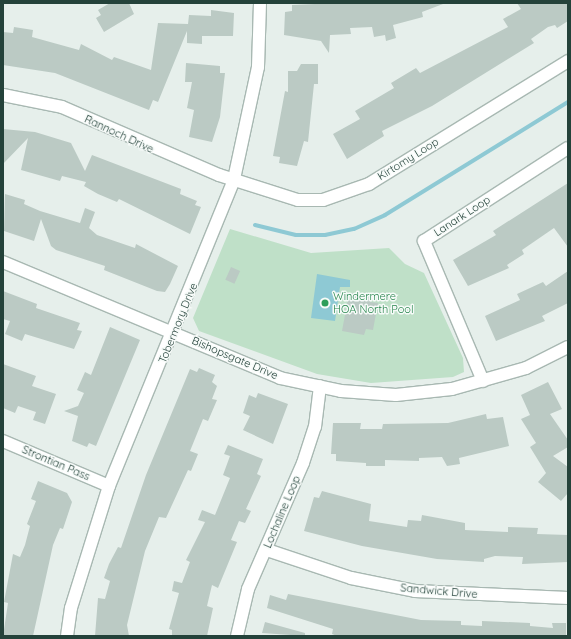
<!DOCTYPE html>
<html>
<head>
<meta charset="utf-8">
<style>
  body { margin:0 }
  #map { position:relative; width:571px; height:639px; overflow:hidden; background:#e6efeb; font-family:Quicksand,sans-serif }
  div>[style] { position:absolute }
  .green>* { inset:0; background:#bfe0c8 }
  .water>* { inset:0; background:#8ec9d4 }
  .stream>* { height:4px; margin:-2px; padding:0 2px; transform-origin:2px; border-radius:2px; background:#8ec9d4 }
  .building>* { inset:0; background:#bbcac4; transform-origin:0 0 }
  .roads { filter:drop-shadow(1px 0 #a8b8b2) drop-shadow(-1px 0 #a8b8b2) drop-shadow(0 1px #a8b8b2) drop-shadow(0 -1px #a8b8b2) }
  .minor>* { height:12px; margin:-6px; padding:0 6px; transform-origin:6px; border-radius:6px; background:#fff }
  .dots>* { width:11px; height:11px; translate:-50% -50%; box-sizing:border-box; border:2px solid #f7fbf9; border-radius:50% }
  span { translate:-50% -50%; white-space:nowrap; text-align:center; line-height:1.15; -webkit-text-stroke:3px #f7fbf9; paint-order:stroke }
  .street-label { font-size:11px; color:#24423a }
  .leisure-label { font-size:11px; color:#27864d }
  .left { translate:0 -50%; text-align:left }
  .frame { position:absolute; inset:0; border:4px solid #24423a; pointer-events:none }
</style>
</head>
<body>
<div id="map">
  <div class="green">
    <div style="clip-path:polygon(230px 229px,311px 253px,389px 248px,405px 264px,424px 273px,463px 358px,464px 372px,453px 377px,371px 383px,317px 374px,199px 331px,193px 318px)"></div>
  </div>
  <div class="water">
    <div style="clip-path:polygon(317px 274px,350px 280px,350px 287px,340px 287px,335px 321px,311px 318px)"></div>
  </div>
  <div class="stream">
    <div style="left:255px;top:225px;width:42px;rotate:13.7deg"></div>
    <div style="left:296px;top:235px;width:29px"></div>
    <div style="left:325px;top:235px;width:30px;rotate:-12deg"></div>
    <div style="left:354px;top:229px;width:34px;rotate:-24deg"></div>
    <div style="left:385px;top:215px;width:215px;rotate:-31.7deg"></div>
  </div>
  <div class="building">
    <div style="clip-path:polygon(110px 3px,129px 3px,134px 14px,104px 32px,96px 18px,101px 15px,98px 10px)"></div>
    <div style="clip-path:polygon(337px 3px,443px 3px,443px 4px,422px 12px,423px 17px,393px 25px,396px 38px,386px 41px,385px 35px,374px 37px,372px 27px,350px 28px,351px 34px,330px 35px,329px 53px,321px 41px,284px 35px,285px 12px,292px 11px,292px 5px)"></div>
    <div style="clip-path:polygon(517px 3px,568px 3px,568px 21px,557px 28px,555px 25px,548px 27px,531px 39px,534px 43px,432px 106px,382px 131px,384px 136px,347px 159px,333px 134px,360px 119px,355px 111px,394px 88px,391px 83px,416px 68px,420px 73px,508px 27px,503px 19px,521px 9px)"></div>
    <div style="clip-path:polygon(211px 10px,234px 13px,233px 36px,202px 36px,202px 44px,187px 43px,187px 31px,158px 102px,153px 100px,149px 110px,55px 73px,3px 65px,3px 32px,13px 33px,14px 27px,33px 30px,32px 37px,79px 50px,81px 44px,112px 60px,114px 57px,151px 70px,158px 23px,188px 24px,189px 15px,211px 16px)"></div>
    <div style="clip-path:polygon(186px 63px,220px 66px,220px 73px,225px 73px,220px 117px,212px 142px,189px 137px,194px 110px,187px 108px,192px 82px,185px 82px)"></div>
    <div style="clip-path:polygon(301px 64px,318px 64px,318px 84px,314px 84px,308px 142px,304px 141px,297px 166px,279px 163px,280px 157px,273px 156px,285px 91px,288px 92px,288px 71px,297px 71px)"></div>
    <div style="clip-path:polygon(3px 129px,35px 132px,71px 143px,85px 171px,92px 155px,181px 189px,180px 194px,197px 201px,195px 205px,201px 207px,190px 234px,119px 199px,117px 202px,98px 194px,84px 186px,86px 182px,62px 176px,60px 181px,21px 170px,28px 138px,3px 164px)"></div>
    <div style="clip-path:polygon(568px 183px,568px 247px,554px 228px,522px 250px,524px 254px,507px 265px,509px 268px,468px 286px,453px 260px,496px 235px,493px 231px)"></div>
    <div style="clip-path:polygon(5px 194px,25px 200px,24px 204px,40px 211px,80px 223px,85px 208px,95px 212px,89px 228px,97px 235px,135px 248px,136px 244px,178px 266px,170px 284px,165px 292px,157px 291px,104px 270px,105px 266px,56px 250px,51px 246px,41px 219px,34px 241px,4px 231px)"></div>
    <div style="left:231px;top:267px;width:10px;height:14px;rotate:24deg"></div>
    <div style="clip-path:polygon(568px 271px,568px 303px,542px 316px,545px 321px,496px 341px,485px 316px,520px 300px,517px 294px,543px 282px,546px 286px)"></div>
    <div style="clip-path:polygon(3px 291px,37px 304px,36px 308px,80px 323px,77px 330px,82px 331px,74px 349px,25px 334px,22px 341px,5px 334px,10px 321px,3px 319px)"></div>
    <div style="clip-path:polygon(349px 293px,371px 297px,370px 302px,378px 303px,373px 330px,366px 329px,364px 335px,342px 331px)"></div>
    <div style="clip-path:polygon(110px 327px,140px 340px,96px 446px,89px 443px,87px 447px,72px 441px,78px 416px,64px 411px,78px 406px,84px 393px,77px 390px,85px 372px,91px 375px)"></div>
    <div style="clip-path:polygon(3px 364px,36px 376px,32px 386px,56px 394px,45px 424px,33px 420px,36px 412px,18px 406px,15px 413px,3px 408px)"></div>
    <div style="clip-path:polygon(199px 368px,215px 375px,212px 382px,217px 386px,212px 399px,217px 400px,208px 421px,203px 419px,190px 451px,198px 454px,191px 471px,188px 470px,166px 518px,159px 517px,145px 551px,127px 625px,129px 636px,95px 636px,98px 598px,105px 599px,110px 581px,104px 578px,109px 564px,118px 547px,121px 548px,146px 475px,190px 369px,197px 372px)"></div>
    <div style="clip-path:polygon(548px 382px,562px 409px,550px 414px,568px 440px,568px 447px,553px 456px,568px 467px,568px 493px,561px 501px,538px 482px,546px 473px,530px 447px,536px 443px,521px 419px,530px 415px,521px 395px)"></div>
    <div style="clip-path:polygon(258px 393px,288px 404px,273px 444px,243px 430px,250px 416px,243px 413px,249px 395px,256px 398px)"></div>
    <div style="clip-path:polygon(486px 414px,487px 419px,503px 417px,509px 446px,459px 458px,460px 464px,447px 466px,442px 457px,419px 458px,419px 461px,385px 460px,385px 466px,366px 466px,366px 463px,336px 461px,336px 454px,331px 454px,333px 423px,361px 423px,360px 429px,382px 429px,383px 424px,448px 423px)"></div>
    <div style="clip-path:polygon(228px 445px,263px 459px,257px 474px,261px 476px,246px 509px,251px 511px,245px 523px,239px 521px,231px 540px,237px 542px,218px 588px,212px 585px,207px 606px,213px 608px,207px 636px,172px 636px,172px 630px,169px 629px,179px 593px,172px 591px,174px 581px,182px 583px,190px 562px,186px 560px,205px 522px,198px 520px,202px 510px,215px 515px,230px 478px,223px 475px,230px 456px,224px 454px)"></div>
    <div style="clip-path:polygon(38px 481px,67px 493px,72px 502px,63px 529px,60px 528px,53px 545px,33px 636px,3px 636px,8px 603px,4px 602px,13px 554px,20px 557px,25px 545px,30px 526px,27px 524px,36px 501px,31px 499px)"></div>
    <div style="clip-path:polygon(322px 491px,371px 504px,369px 521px,407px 527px,408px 520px,421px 521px,422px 515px,465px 523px,465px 530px,508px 532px,508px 527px,538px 528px,537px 534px,568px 535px,568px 562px,522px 564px,523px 557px,495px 556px,484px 559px,484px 562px,437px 559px,362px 546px,304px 531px,314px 497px,319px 498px)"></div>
    <div style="clip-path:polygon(288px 594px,421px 620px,461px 621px,461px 625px,482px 626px,482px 621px,530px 623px,530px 626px,553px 628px,552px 623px,566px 623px,566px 636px,337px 636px,332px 634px,333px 629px,267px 608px,270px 595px,286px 600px)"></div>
    <div style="clip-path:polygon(265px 622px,305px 633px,305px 636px,262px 633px)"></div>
  </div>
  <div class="roads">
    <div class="minor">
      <div style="left:3px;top:95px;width:60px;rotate:11.5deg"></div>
      <div style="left:62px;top:107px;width:171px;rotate:23.4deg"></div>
      <div style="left:219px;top:175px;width:83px;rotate:17.6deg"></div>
      <div style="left:298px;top:200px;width:25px"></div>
      <div style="left:323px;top:200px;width:49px;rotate:-19.2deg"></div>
      <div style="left:369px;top:184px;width:234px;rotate:-31.7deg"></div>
      <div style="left:3px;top:262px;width:300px;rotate:22.7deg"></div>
      <div style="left:280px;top:378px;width:62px;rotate:12deg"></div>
      <div style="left:341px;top:391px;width:55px;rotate:4.2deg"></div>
      <div style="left:396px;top:395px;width:56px;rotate:-6.1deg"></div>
      <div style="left:452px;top:389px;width:77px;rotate:-15.8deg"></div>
      <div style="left:526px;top:368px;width:47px;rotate:-26.6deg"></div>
      <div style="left:483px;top:381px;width:152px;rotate:-112.9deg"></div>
      <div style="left:424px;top:241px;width:171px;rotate:-32.9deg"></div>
      <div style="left:3px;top:441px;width:115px;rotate:23deg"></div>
      <div style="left:267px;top:550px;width:89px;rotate:18.4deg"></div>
      <div style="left:351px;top:578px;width:65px;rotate:11.5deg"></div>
      <div style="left:415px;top:591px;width:153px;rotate:2.6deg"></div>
      <div style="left:67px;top:636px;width:28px;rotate:-82deg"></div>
      <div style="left:71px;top:608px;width:128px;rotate:-72.7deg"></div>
      <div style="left:109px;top:486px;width:331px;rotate:-67.8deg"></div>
      <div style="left:234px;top:179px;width:115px;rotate:-77.9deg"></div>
      <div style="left:258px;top:67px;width:64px;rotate:-88.2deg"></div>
      <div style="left:237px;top:636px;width:48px;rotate:-76.8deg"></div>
      <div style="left:248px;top:589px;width:137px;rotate:-66.4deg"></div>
      <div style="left:303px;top:463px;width:38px;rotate:-72deg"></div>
      <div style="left:315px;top:427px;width:41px;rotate:-83deg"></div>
    </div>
  </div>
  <div class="dots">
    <div style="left:325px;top:303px;background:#2e9e5b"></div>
  </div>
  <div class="street-label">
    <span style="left:119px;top:134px;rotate:25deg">Rannoch Drive</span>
    <span style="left:408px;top:159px;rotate:-32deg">Kirtomy Loop</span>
    <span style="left:462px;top:216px;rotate:-33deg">Lanark Loop</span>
    <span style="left:178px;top:323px;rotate:-68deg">Tobermory Drive</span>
    <span style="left:235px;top:358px;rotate:23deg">Bishopsgate Drive</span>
    <span style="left:56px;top:463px;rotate:23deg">Strontian Pass</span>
    <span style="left:282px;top:512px;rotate:-67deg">Lochaline Loop</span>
    <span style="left:439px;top:591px;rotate:5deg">Sandwick Drive</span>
  </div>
  <div class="leisure-label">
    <span class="left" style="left:333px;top:303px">Windermere<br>HOA North Pool</span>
  </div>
  <div class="frame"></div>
</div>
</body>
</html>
